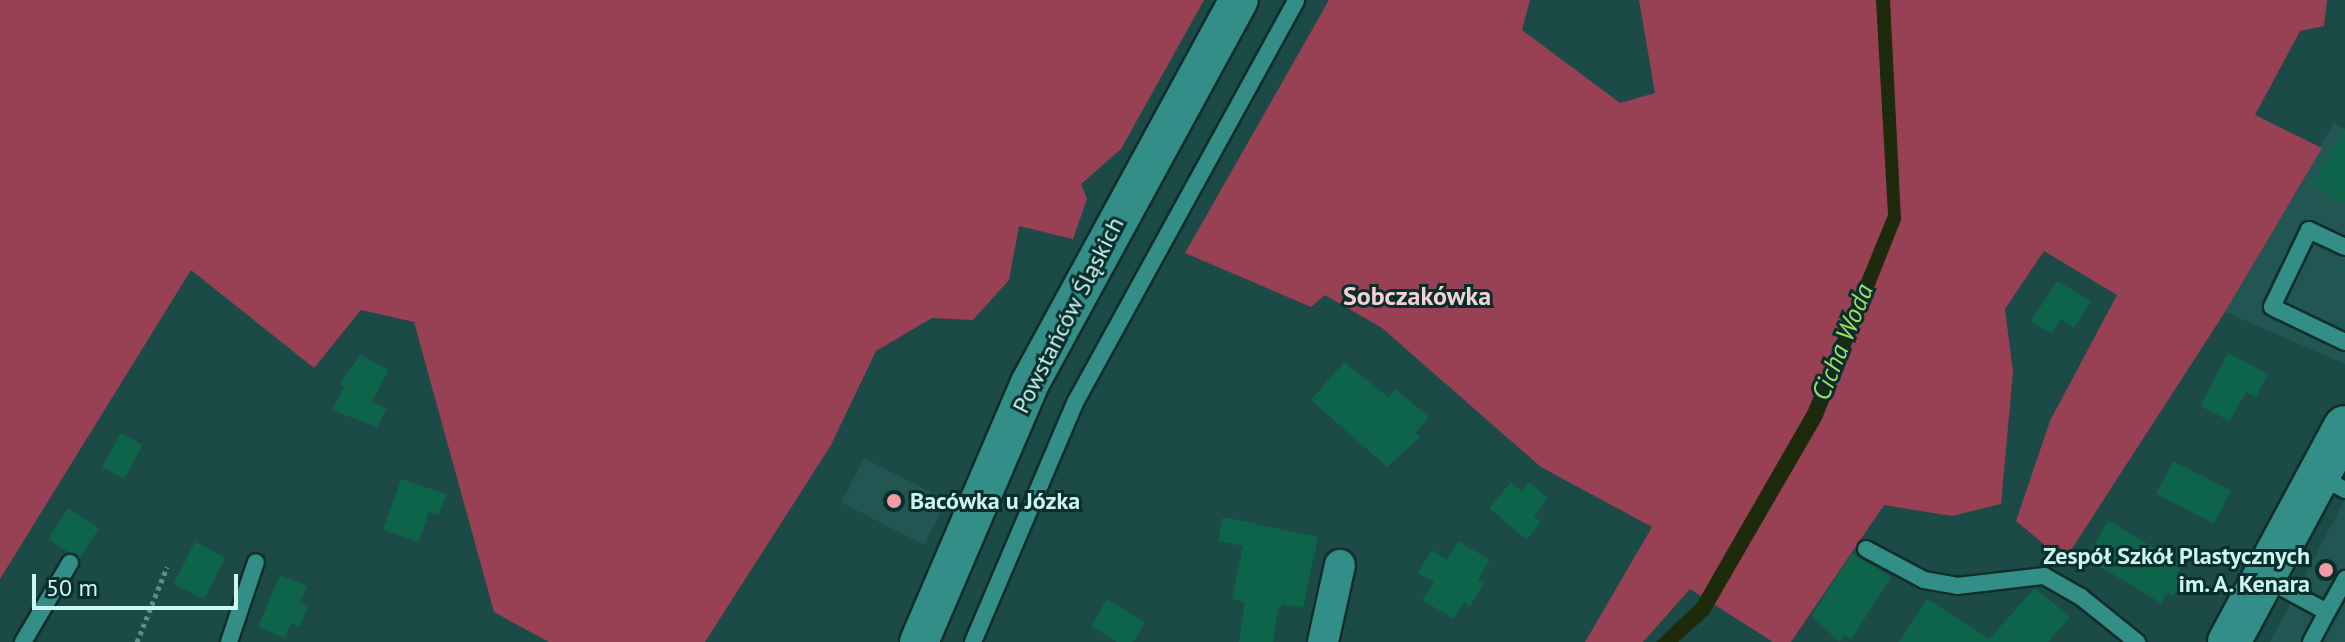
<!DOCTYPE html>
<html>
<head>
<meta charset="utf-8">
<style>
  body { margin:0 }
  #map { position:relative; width:2345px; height:642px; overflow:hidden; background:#1c4a47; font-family:"PT Sans",sans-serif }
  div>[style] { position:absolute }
  .built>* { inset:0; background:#215652; transform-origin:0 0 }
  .green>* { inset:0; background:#984054 }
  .water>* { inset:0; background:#1d2a0b }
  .building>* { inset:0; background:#0e634b; transform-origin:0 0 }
  .path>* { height:5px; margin-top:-2.5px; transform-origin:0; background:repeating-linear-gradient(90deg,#618d8a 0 4px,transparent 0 8px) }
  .roads { filter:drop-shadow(2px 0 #122e2b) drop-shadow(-2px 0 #122e2b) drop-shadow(0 2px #122e2b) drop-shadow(0 -2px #122e2b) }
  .service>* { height:16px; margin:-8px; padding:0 8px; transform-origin:8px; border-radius:8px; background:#348e88 }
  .minor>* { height:30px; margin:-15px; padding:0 15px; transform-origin:15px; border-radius:15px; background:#348e88 }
  .tertiary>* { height:38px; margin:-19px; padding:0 19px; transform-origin:19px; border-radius:19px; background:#348e88 }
  .secondary>* { height:42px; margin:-21px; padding:0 21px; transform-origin:21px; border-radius:21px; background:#348e88 }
  .dots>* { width:22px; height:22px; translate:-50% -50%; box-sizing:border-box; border:4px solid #082f2c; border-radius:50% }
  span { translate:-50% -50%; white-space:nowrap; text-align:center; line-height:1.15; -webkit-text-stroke:6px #082f2c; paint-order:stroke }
  .street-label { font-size:24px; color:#cdf6f2 }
  .poi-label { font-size:24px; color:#cdf6f2; font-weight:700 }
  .left { translate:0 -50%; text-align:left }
  .right { translate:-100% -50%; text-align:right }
  .neighbourhood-label { font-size:26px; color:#f4d1d6; font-weight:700 }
  .water-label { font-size:26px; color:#a6da5e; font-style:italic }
  .scale { position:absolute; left:32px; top:574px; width:206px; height:36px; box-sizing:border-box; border:4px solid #cdf6f2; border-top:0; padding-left:10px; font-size:24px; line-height:28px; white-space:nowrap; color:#cdf6f2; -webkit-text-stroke:6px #082f2c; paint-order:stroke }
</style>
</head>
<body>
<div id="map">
  <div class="built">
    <div style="clip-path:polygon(2334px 122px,2345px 129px,2345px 364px,2225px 312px)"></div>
    <div style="left:864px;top:458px;width:93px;height:50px;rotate:27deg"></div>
    <div style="clip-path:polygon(2345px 499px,2345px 642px,2270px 642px)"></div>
  </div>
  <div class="green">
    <div style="clip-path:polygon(0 0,1204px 0,1121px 149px,1081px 184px,1087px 199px,1073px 239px,1019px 226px,1009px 280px,973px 320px,932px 318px,876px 351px,831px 445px,705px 642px,549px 642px,494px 612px,414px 322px,361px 310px,314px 368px,191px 270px,0 579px)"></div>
    <div style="clip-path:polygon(1329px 0,1530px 0,1522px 30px,1620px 103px,1655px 93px,1639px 0,2327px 0,2324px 26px,2300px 31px,2255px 115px,2322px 148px,2225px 312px,2064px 561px,2016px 521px,2050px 421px,2117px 295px,2044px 251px,2005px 309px,2013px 372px,2001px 504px,1952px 516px,1884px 505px,1791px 642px,1773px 642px,1690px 589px,1643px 642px,1585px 642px,1652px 527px,1541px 467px,1382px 328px,1325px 295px,1311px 307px,1185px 253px)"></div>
  </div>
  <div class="water">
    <div style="clip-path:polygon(1876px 0,1890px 0,1901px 220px,1822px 419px,1709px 614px,1678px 642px,1656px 642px,1697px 603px,1808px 410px,1888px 215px)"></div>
  </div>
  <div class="building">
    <div style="clip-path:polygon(2345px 128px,2345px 204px,2312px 184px)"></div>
    <div style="clip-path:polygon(2057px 281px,2091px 301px,2074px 328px,2061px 319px,2052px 334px,2031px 321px)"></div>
    <div style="clip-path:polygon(2228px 353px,2268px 374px,2256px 397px,2246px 392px,2230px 421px,2200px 406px)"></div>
    <div style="clip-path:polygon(361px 355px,389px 370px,372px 401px,387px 409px,377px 427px,332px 410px,344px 387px,339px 384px)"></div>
    <div style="clip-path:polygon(1344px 362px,1388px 397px,1395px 389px,1429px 417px,1415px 433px,1420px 437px,1387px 467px,1311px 400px)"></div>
    <div style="left:121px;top:433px;width:25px;height:39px;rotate:29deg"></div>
    <div style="left:2173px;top:461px;width:65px;height:37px;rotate:27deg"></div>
    <div style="clip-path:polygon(401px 479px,446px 494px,439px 515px,429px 512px,419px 542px,383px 530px)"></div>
    <div style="clip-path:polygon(1511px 482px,1521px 491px,1529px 482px,1548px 498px,1534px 516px,1541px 522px,1527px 540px,1489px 508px)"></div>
    <div style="left:68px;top:508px;width:37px;height:37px;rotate:33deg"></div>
    <div style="clip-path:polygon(1223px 517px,1318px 537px,1303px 608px,1283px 604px,1278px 609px,1273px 642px,1239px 642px,1245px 602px,1232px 599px,1243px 546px,1218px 541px)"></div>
    <div style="clip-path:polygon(2108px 520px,2182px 565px,2177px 573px,2183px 576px,2173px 596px,2167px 593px,2161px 603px,2087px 559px)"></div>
    <div style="clip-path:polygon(1458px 541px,1490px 560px,1478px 580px,1484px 584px,1470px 606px,1464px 602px,1454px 619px,1422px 600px,1434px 582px,1418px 573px,1432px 550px,1447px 560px)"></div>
    <div style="left:195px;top:542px;width:34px;height:47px;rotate:27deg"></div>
    <div style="clip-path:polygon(1852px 553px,1891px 577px,1851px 640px,1845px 635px,1840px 642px,1811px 616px)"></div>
    <div style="clip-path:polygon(280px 575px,307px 586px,300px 603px,308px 606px,300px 627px,291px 623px,285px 638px,258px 627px)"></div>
    <div style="clip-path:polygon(2035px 588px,2070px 617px,2048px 642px,1899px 642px,1927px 599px,1989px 639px)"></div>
    <div style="clip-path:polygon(1107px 599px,1145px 622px,1133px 642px,1117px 642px,1091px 626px)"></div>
  </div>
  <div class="path">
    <div style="left:137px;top:642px;width:81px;rotate:-68.2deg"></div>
  </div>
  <div class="roads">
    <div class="service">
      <div style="left:2345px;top:247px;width:40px;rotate:-155deg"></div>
      <div style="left:2309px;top:230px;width:85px;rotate:115.7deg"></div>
      <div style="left:2272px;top:307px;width:81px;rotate:25.6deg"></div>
      <div style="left:2319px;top:476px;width:30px;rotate:28deg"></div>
      <div style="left:1866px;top:549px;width:66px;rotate:28.1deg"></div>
      <div style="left:1924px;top:580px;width:34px;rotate:10deg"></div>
      <div style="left:1957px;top:586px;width:88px;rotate:-6.6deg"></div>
      <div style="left:2044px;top:576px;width:43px;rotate:29.6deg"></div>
      <div style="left:2081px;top:597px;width:72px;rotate:38.8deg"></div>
      <div style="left:2266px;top:579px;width:69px;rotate:28.4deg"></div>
      <div style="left:2327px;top:612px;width:38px;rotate:-61deg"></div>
      <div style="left:23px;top:642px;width:92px;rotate:-59.3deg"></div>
      <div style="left:229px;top:642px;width:84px;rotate:-71.4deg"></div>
      <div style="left:973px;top:642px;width:262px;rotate:-66.9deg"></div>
      <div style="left:1076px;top:401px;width:457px;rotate:-61.2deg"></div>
      <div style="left:2311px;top:642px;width:34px;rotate:-62deg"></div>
    </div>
    <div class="minor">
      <div style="left:1323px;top:642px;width:79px;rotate:-77.6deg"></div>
    </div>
    <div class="tertiary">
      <div style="left:919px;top:642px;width:282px;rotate:-66.8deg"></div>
      <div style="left:1030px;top:383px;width:436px;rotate:-61.4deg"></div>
    </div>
    <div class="secondary">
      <div style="left:2229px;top:642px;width:244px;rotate:-61.7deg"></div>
    </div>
  </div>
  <div class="dots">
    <div style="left:894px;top:501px;background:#f39aa9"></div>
    <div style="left:2326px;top:570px;background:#f39aa9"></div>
  </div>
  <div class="street-label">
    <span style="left:1068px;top:315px;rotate:-63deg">Powstańców Śląskich</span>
  </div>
  <div class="poi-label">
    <span class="left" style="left:910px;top:501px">Bacówka u Józka</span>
    <span class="right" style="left:2310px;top:570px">Zespół Szkół Plastycznych<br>im. A. Kenara</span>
  </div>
  <div class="neighbourhood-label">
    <span style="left:1417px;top:296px">Sobczakówka</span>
  </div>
  <div class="water-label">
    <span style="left:1842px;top:342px;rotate:-68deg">Cicha Woda</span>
  </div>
  <div class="scale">50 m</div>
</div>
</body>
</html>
